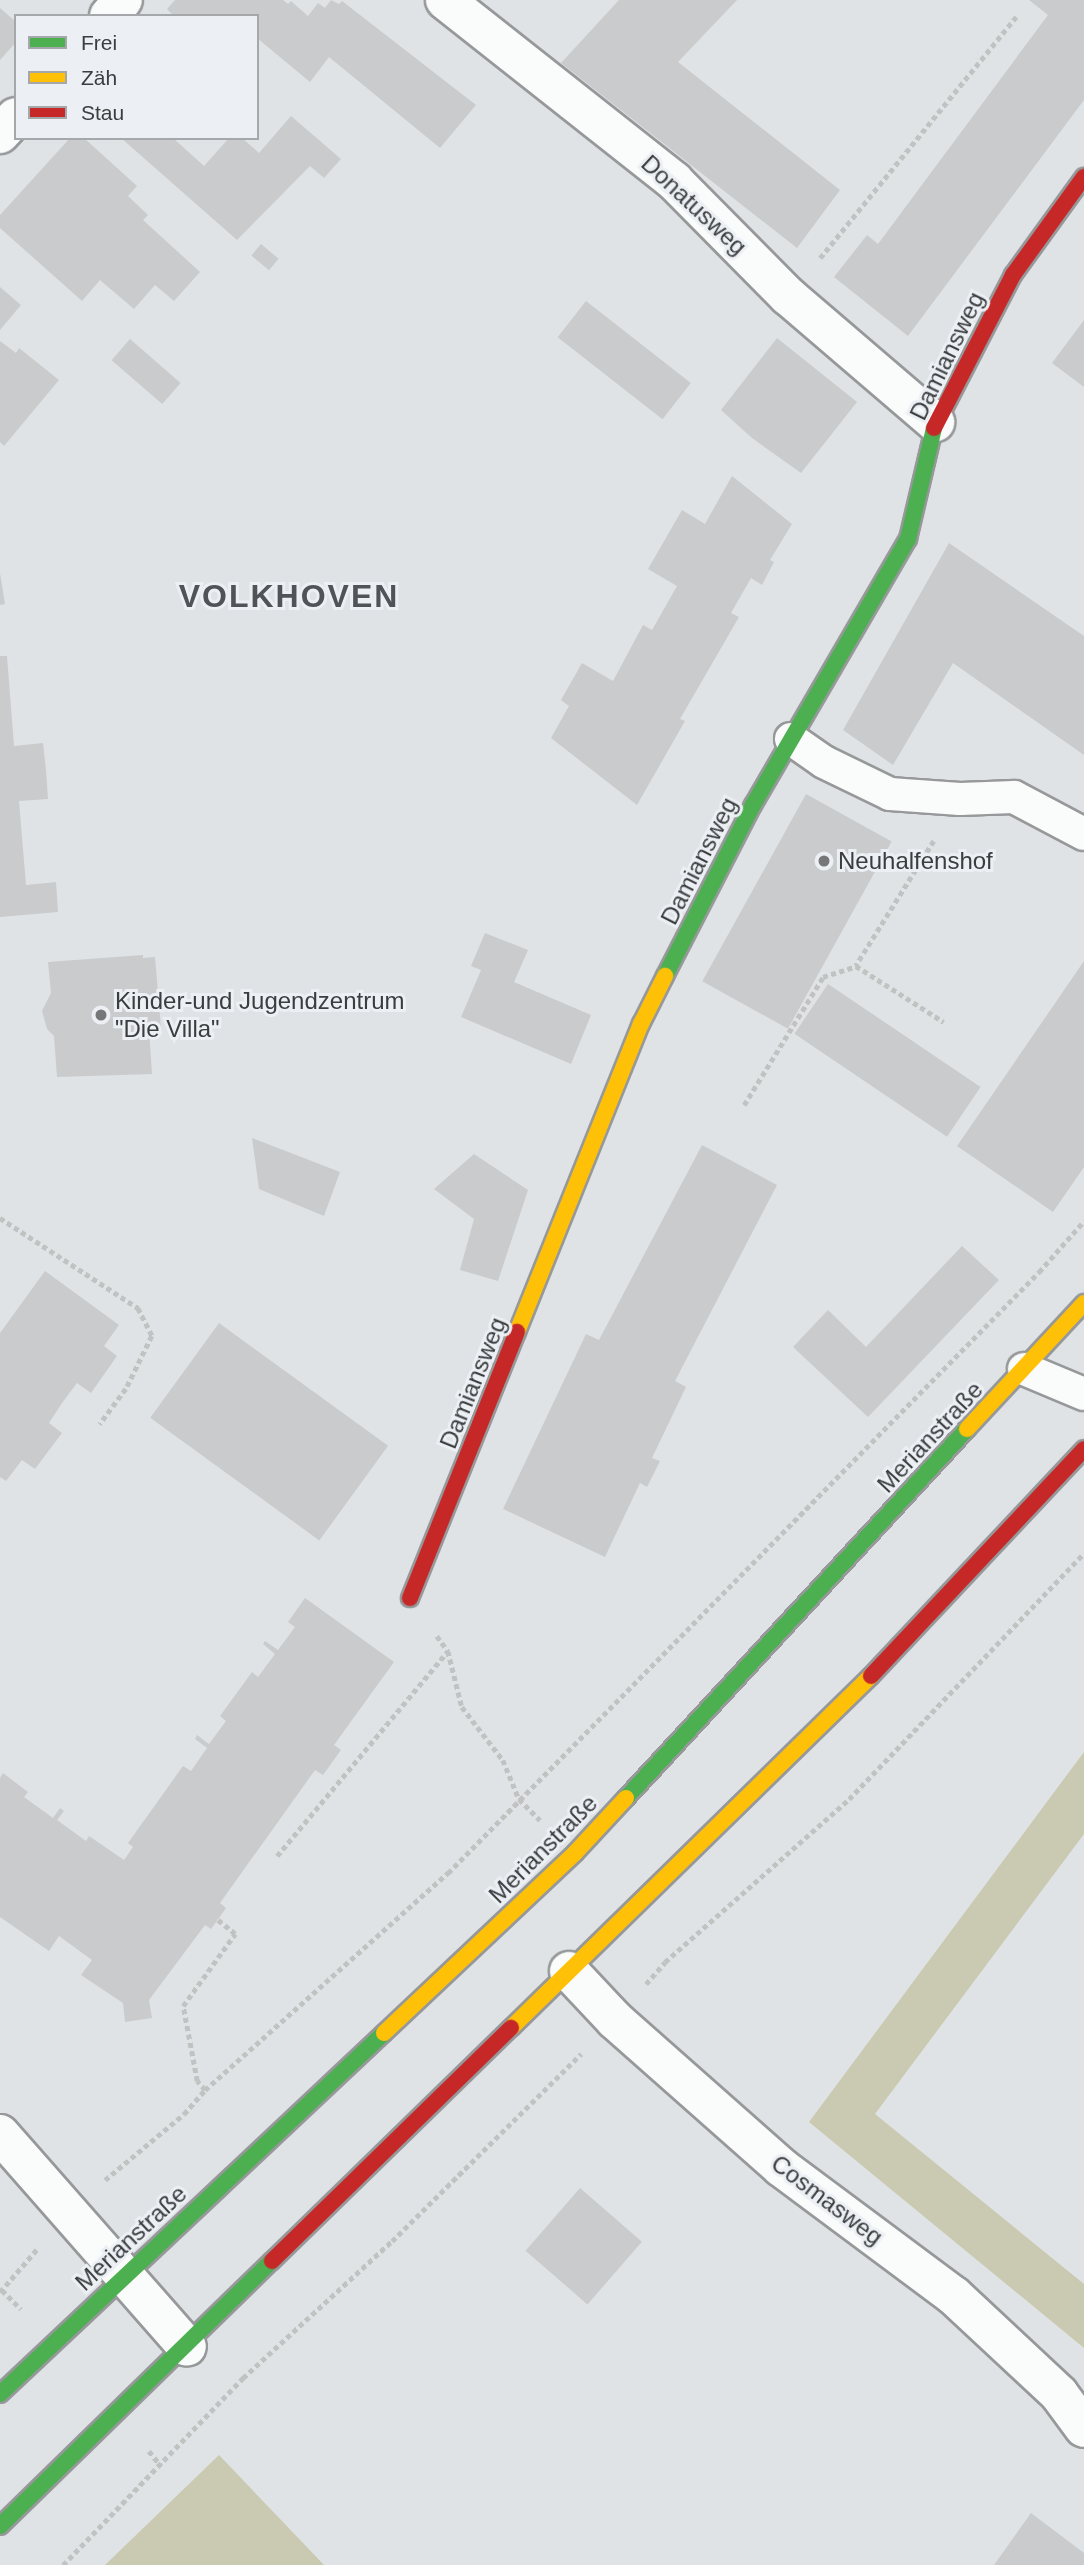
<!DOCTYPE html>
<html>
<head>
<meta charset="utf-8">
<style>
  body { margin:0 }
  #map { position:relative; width:1084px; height:2565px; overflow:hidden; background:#e0e3e5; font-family:Arial,sans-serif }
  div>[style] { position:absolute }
  .green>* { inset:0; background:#c9cab1 }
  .building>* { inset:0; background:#c9cbcd; transform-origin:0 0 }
  .path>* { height:4.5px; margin-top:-2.25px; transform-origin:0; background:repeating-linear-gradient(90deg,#c1c2c2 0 5px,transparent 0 8.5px) }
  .roads { filter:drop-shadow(2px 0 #96989a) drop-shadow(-2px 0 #96989a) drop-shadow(0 2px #96989a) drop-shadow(0 -2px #96989a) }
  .lane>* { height:32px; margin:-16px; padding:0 16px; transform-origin:16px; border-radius:16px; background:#fafbfb }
  .street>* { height:38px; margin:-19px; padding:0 19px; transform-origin:19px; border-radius:19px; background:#fafbfb }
  .fast>* { height:16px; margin:-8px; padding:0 8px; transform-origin:8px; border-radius:8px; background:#4caf50 }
  .slow>* { height:16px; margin:-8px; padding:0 8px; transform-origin:8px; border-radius:8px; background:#ffc107 }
  .jam>* { height:16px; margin:-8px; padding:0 8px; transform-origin:8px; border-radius:8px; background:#c62828 }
  .dots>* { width:19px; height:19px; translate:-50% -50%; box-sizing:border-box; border:4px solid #ecf0f4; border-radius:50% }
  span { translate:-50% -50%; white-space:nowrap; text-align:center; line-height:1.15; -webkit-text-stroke:6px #ecf0f4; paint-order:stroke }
  .street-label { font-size:24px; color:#3b3d3e }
  .poi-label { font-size:24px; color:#3b3d3e }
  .left { translate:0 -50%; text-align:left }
  .district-label { font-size:32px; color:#505457; font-weight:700; letter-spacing:2px }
  .legend { position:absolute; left:14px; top:14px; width:245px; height:126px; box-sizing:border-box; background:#ecf0f4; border:2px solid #a5a8ab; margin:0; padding:9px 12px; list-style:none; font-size:21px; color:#3b3d3e }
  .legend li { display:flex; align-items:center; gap:14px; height:35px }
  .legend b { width:35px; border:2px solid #a5a8ab }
</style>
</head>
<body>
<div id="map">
  <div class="green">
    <div style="clip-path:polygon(1084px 1752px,1084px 1834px,875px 2114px,1084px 2284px,1084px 2348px,809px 2122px)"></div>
    <div style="clip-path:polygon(219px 2455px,324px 2565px,105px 2565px)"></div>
  </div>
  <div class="building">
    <div style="clip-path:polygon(175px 0,283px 0,288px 4px,291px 1px,308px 16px,318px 3px,325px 8px,331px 0,339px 4px,342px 1px,476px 105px,440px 148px,329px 57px,310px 82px,257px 38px,257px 16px,174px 16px,167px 9px)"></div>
    <div style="clip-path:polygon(619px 0,737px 0,678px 62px,840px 190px,797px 248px,561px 63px)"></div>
    <div style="clip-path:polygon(1029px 0,1084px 0,1084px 100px,908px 336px,834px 277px,867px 235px,878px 244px,1048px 15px)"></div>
    <div style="clip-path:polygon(0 8px,16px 22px,16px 42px,0 60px)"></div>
    <div style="clip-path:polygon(291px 116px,341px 159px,324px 178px,310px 166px,237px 240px,121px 138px,173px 138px,204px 166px,229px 138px,242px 138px,259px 153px)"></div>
    <div style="clip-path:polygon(70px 138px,84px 138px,137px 186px,128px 196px,148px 215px,143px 220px,200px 272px,174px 301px,155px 285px,134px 309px,100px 280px,82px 301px,0 228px,0 215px)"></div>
    <div style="left:261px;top:244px;width:23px;height:15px;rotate:40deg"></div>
    <div style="clip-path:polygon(0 287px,21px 305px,0 330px)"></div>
    <div style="left:586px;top:301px;width:133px;height:46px;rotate:38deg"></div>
    <div style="clip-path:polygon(1084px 320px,1084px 387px,1052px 363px)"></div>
    <div style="clip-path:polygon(777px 338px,857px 402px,801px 473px,752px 438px,721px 410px)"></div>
    <div style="left:130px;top:339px;width:67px;height:28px;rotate:41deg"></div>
    <div style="clip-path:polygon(0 341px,16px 353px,19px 348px,59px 380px,4px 446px,0 442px)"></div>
    <div style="clip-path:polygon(732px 476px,792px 524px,770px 560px,774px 562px,762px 585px,751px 578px,731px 613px,739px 617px,680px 719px,685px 721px,637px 805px,551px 738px,569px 706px,561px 700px,582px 663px,613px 681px,643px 625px,652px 630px,677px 586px,648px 569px,682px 510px,705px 524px)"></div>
    <div style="clip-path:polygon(949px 543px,1084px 636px,1084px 755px,953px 663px,893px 765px,843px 730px)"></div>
    <div style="clip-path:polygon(0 573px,5px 604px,0 605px)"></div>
    <div style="clip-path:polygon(0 656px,7px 656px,14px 746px,43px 743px,46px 770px,48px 799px,19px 801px,26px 885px,56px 882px,58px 912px,0 917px)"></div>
    <div style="left:806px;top:794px;width:98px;height:214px;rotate:29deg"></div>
    <div style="clip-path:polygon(485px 933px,528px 950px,514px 982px,591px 1015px,571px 1064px,461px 1017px,481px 970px,471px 966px)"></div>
    <div style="clip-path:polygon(143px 955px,143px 958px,155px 957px,161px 1028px,149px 1029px,152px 1074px,57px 1077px,54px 1036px,47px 1029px,42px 1011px,51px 993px,48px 962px)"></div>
    <div style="clip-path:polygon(1084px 961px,1084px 1167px,1053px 1212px,957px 1146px)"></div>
    <div style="left:828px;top:984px;width:184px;height:60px;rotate:34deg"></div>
    <div style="clip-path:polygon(252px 1138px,340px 1172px,324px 1216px,259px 1189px)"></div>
    <div style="clip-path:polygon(702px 1145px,777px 1185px,675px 1381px,686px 1387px,652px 1458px,660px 1461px,647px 1487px,640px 1483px,605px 1557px,503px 1509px,586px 1334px,599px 1340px)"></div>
    <div style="clip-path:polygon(474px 1154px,528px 1190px,498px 1281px,460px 1270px,474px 1219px,434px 1189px)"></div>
    <div style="clip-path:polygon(962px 1246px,999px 1280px,868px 1417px,793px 1347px,828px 1310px,866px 1347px)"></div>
    <div style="clip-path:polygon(45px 1271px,119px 1325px,104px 1346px,117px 1356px,91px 1393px,77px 1383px,62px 1403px,49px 1423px,62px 1433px,35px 1469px,22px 1460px,6px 1481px,0 1477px,0 1333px)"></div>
    <div style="left:219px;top:1323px;width:209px;height:117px;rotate:36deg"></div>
    <div style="clip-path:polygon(305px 1598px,394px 1662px,334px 1745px,341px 1750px,323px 1775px,315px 1770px,220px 1903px,226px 1908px,211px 1929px,205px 1925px,149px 2000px,152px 2018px,125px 2022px,123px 2003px,81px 1975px,92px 1960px,59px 1936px,49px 1951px,0 1917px,0 1778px,3px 1773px,28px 1792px,24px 1797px,53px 1818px,60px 1808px,64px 1811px,57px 1820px,86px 1841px,89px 1836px,124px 1860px,133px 1847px,128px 1843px,183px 1766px,191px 1771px,207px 1748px,195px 1739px,197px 1735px,209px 1744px,226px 1721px,220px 1716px,252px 1672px,258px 1677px,275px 1654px,263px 1644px,265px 1641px,278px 1650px,295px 1627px,288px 1622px)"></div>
    <div style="left:580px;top:2188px;width:82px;height:83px;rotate:41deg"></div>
    <div style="clip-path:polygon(1031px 2513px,1084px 2553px,1084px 2565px,994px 2565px)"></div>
  </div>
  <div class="path">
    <div style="left:820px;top:258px;width:311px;rotate:-50.9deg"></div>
    <div style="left:934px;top:841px;width:147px;rotate:122deg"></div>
    <div style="left:856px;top:966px;width:104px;rotate:32.5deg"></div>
    <div style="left:744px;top:1105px;width:150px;rotate:-58.3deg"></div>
    <div style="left:823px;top:977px;width:35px;rotate:-18deg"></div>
    <div style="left:0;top:1218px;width:165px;rotate:33.1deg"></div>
    <div style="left:138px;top:1308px;width:31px;rotate:63deg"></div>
    <div style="left:152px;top:1336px;width:59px;rotate:116.1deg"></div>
    <div style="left:126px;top:1389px;width:44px;rotate:126.6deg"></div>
    <div style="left:437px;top:1636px;width:19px;rotate:54deg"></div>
    <div style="left:448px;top:1651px;width:58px;rotate:76deg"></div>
    <div style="left:462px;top:1707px;width:67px;rotate:52.3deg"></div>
    <div style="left:503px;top:1760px;width:42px;rotate:67.7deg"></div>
    <div style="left:519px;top:1799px;width:30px;rotate:45deg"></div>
    <div style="left:277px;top:1856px;width:267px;rotate:-50.2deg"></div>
    <div style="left:646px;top:1984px;width:29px;rotate:-49deg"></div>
    <div style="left:665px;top:1962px;width:246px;rotate:-41.5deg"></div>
    <div style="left:849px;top:1799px;width:340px;rotate:-46.3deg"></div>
    <div style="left:205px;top:2090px;width:12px;rotate:-132deg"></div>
    <div style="left:197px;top:2081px;width:76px;rotate:-100.6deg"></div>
    <div style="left:183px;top:2006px;width:89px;rotate:-54.2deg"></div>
    <div style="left:235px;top:1934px;width:22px;rotate:-141deg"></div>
    <div style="left:105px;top:2180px;width:103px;rotate:-39.9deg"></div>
    <div style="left:184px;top:2114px;width:32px;rotate:-49deg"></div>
    <div style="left:205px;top:2090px;width:326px;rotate:-41.8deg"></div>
    <div style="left:448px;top:1873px;width:843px;rotate:-45.48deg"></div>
    <div style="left:1039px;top:1272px;width:68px;rotate:-48.6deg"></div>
    <div style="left:2px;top:2290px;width:27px;rotate:45deg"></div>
    <div style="left:0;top:2292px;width:58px;rotate:-49.2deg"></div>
    <div style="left:149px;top:2451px;width:19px;rotate:51deg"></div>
    <div style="left:63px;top:2565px;width:260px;rotate:-46.1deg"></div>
    <div style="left:243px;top:2378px;width:202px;rotate:-42.6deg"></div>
    <div style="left:392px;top:2241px;width:266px;rotate:-44.7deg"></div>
  </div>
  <div class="roads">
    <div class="lane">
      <div style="left:791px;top:739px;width:40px;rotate:34.9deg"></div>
      <div style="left:824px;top:762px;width:73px;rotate:25.9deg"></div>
      <div style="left:890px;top:794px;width:70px;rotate:4.1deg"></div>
      <div style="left:960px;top:799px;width:54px;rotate:-2.1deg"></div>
      <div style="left:1014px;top:797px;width:79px;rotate:27.9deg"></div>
      <div style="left:1024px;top:1369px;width:65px;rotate:22.6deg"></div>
    </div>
    <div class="street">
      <div style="left:445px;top:0;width:292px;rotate:38.3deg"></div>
      <div style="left:674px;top:181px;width:162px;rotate:45.3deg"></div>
      <div style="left:788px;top:296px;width:194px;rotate:40.6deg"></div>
      <div style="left:109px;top:16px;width:21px;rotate:-49deg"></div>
      <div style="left:0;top:134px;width:23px;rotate:-47deg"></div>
      <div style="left:569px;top:1971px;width:67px;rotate:46.8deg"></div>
      <div style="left:615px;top:2020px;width:222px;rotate:41.5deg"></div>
      <div style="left:781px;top:2167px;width:214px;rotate:36.7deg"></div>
      <div style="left:953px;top:2295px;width:145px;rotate:43deg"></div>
      <div style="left:1059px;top:2394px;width:42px;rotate:53.7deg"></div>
      <div style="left:0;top:2134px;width:283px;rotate:48.7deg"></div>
    </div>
    <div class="fast">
      <div style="left:665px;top:976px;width:192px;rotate:-62.8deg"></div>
      <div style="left:753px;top:805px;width:308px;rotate:-59.8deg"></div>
      <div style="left:908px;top:539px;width:114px;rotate:-76.8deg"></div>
      <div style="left:626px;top:1798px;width:502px;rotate:-47.26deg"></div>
      <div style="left:0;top:2394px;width:527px;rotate:-43.23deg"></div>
      <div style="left:0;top:2526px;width:380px;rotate:-44.3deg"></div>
    </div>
    <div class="slow">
      <div style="left:517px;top:1332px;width:332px;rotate:-68.1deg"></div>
      <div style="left:641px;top:1024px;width:54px;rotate:-63.4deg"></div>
      <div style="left:967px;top:1429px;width:172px;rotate:-47.1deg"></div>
      <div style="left:511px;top:2028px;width:503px;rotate:-44.36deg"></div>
      <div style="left:384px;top:2033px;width:262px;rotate:-43.3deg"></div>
      <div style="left:575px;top:1853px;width:75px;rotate:-47.2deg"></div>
    </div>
    <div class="jam">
      <div style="left:934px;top:428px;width:172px;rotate:-62.7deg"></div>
      <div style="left:1013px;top:275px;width:121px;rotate:-54.1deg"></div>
      <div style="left:410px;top:1598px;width:287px;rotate:-68.1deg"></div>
      <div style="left:871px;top:1676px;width:311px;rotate:-46.8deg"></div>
      <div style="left:272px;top:2261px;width:334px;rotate:-44.3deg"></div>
    </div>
  </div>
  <div class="dots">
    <div style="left:824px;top:861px;background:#757778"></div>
    <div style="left:101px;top:1015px;background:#757778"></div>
  </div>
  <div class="street-label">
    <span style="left:694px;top:205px;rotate:43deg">Donatusweg</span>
    <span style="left:947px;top:356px;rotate:-64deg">Damiansweg</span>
    <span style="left:699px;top:861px;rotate:-63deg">Damiansweg</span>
    <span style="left:473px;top:1383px;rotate:-68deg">Damiansweg</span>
    <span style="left:930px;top:1437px;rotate:-47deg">Merianstraße</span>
    <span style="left:543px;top:1849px;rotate:-45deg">Merianstraße</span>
    <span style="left:827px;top:2200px;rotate:37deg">Cosmasweg</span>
    <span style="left:131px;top:2238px;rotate:-43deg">Merianstraße</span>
  </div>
  <div class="poi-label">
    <span class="left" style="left:838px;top:861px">Neuhalfenshof</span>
    <span class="left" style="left:115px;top:1015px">Kinder-und Jugendzentrum<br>"Die Villa"</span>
  </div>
  <div class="district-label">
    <span style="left:289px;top:596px">VOLKHOVEN</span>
  </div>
  <ul class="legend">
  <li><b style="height:9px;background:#4caf50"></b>Frei</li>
  <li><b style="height:9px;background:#ffc107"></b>Zäh</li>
  <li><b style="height:9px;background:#c62828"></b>Stau</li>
  </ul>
</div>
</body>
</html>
